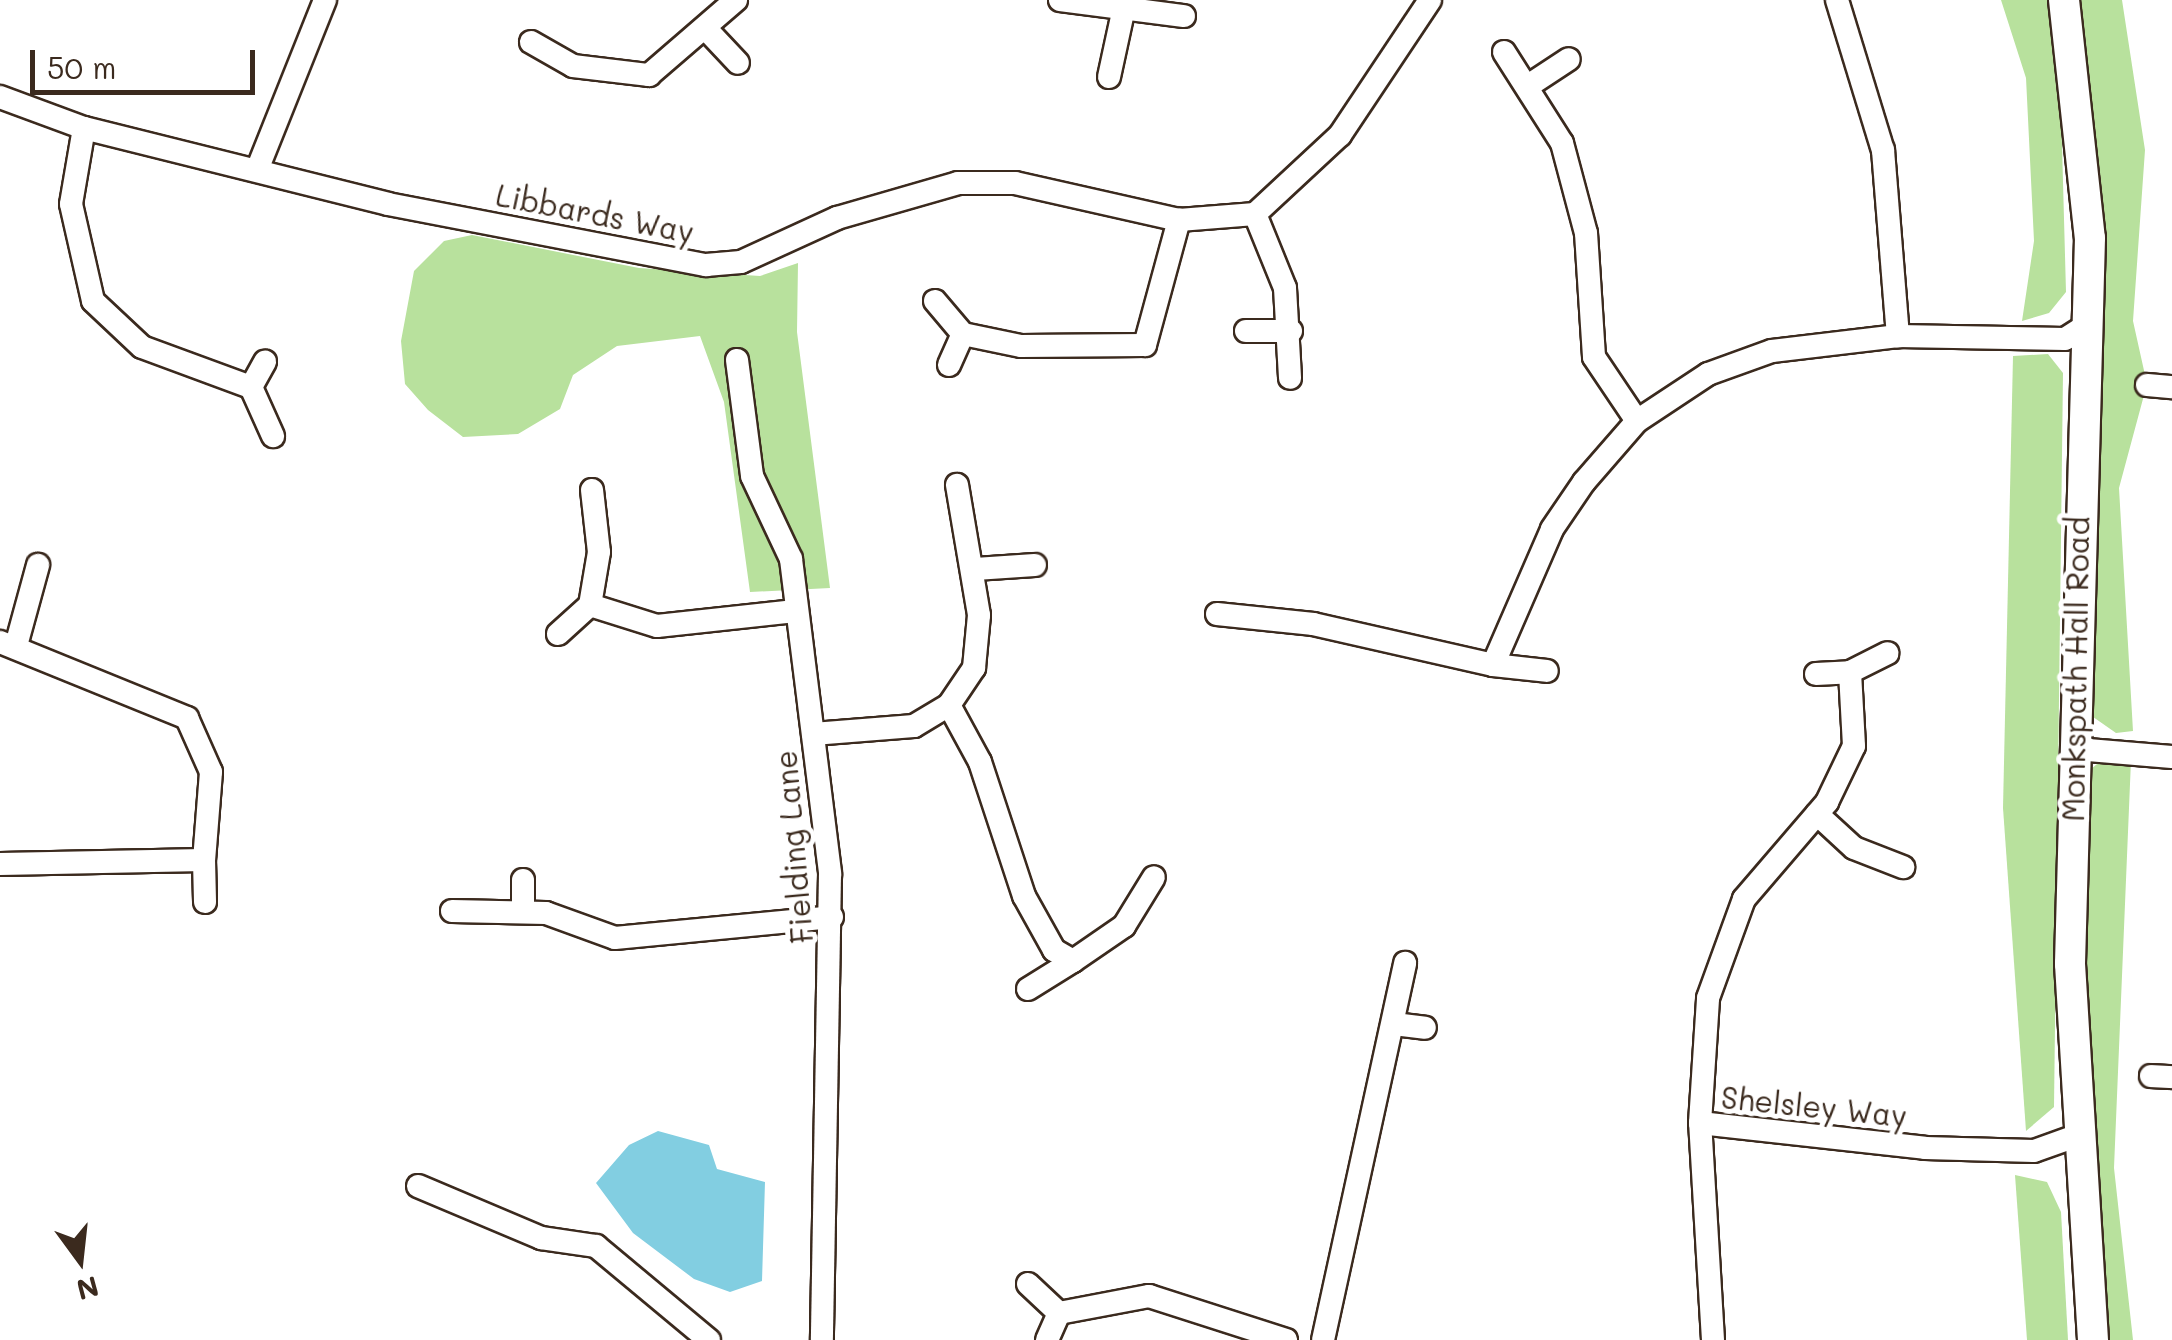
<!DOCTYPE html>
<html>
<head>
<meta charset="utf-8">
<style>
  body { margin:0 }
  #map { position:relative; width:2172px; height:1340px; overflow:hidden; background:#fff; font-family:Mali,sans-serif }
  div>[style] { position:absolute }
  .green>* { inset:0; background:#b8e19d }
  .water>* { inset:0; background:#82cee1 }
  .roads { filter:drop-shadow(2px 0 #3b2a1e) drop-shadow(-2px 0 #3b2a1e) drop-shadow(0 2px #3b2a1e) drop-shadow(0 -2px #3b2a1e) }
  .minor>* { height:22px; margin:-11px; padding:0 11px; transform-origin:11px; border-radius:11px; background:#fff }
  .tertiary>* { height:30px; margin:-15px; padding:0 15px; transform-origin:15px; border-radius:15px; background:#fff }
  span { translate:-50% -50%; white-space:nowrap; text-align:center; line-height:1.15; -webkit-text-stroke:10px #fff; paint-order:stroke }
  .street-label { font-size:30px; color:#3b2a1e }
  .north { position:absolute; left:30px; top:1210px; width:100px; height:100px; -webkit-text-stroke:8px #fff; paint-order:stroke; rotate:165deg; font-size:28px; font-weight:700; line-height:40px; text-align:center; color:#3b2a1e }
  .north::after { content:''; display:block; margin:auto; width:35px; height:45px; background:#3b2a1e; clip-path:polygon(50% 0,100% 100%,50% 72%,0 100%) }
  .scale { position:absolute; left:30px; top:50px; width:225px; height:45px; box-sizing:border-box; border:5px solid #3b2a1e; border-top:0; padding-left:12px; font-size:30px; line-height:35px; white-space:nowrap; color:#3b2a1e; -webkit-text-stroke:8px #fff; paint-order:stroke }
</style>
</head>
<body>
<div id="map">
  <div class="green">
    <div style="clip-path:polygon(2001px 0,2048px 0,2060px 71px,2066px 292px,2049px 313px,2022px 321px,2034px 241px,2026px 78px)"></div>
    <div style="clip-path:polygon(2078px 0,2122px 0,2145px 150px,2133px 321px,2147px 384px,2119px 488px,2133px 731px,2116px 733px,2086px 712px,2101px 243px)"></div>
    <div style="clip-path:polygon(472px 235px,639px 268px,760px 276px,798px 263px,797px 332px,830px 588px,750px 592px,724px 402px,700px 336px,617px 346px,573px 375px,560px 409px,518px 434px,463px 437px,428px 410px,405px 384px,401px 341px,414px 271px,444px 241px)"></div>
    <div style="clip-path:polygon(2048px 354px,2063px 373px,2054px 1107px,2026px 1131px,2003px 808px,2013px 356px)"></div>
    <div style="clip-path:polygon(2102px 760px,2131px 760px,2114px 1168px,2133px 1340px,2101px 1340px,2084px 987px,2087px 809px,2091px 769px)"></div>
    <div style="clip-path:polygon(2015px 1175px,2047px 1182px,2061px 1212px,2068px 1340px,2027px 1340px)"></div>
  </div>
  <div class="water">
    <div style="clip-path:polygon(658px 1131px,709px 1145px,717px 1169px,765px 1182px,762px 1281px,730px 1292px,694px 1279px,633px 1233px,596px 1183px,629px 1145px)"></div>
  </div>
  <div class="roads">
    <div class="minor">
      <div style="left:1060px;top:0;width:125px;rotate:7.4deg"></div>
      <div style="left:1837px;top:0;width:157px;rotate:73deg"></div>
      <div style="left:1883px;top:150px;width:187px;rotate:85.4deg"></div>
      <div style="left:707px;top:30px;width:45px;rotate:46.8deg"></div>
      <div style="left:531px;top:42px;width:48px;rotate:29.7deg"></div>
      <div style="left:573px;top:66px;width:77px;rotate:6.8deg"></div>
      <div style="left:649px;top:75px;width:115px;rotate:-40.8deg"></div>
      <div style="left:1504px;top:52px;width:108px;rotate:57.5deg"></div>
      <div style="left:1562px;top:143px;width:93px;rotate:75.1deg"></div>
      <div style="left:1586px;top:233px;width:124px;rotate:86.3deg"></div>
      <div style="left:1594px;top:357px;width:77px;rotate:56.1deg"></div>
      <div style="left:1109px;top:77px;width:66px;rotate:-77.8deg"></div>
      <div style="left:1531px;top:84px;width:45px;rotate:-33.3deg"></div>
      <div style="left:0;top:97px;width:90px;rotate:20.3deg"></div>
      <div style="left:84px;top:128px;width:313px;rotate:14deg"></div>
      <div style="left:388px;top:204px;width:324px;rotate:10.9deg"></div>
      <div style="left:706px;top:265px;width:35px;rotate:-5deg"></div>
      <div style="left:741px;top:262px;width:106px;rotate:-24.6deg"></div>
      <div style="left:837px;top:218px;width:126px;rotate:-16.1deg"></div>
      <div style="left:958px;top:183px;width:57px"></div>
      <div style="left:1015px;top:183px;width:168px;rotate:12.7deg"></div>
      <div style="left:1179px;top:220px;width:76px;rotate:-4.5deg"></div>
      <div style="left:1255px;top:214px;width:116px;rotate:-42.9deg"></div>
      <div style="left:1340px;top:135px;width:162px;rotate:-56.3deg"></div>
      <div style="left:84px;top:128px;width:77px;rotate:99.7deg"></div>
      <div style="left:71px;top:204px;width:99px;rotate:77.2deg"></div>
      <div style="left:93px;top:301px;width:67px;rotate:43.2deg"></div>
      <div style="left:142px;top:347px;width:116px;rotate:20.2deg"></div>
      <div style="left:251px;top:387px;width:54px;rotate:65.8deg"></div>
      <div style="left:257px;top:170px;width:183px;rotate:-68.2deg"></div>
      <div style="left:1255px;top:214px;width:80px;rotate:67.9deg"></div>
      <div style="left:1285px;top:288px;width:90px;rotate:86.8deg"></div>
      <div style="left:935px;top:301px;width:43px;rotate:49.7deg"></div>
      <div style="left:1246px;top:331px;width:45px"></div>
      <div style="left:737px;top:360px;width:117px;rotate:82.6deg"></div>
      <div style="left:752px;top:476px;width:92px;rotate:64.8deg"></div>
      <div style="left:791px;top:559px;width:317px;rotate:82.9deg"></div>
      <div style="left:830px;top:874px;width:466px;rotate:91deg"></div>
      <div style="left:949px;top:365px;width:34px;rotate:-66deg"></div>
      <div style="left:963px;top:334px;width:59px;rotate:11.7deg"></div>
      <div style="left:1021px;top:346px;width:124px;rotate:-0.5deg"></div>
      <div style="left:1145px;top:345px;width:130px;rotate:-74.8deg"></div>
      <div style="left:2147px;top:385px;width:25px;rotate:5deg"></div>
      <div style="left:251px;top:387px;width:29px;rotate:-61deg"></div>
      <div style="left:592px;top:490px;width:62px;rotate:83.6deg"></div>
      <div style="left:599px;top:552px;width:54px;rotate:99.6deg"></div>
      <div style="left:590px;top:605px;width:70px;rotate:17.4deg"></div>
      <div style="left:657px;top:626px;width:139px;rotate:-6.2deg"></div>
      <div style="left:975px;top:569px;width:60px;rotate:-3.8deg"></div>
      <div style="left:1217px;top:614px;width:97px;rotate:5.9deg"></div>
      <div style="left:1313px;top:624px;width:185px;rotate:12.8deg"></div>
      <div style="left:1493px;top:665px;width:148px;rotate:-66.5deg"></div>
      <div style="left:1552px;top:529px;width:57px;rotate:-55.8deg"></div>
      <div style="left:1584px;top:482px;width:81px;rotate:-49deg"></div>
      <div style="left:1637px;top:421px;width:85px;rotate:-33.5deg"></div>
      <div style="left:1708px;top:374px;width:68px;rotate:-19.8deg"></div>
      <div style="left:1772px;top:351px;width:127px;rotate:-6.8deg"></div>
      <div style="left:1898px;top:336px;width:167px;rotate:1deg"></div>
      <div style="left:2065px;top:339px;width:20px;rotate:-33deg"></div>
      <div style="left:558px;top:634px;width:43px;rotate:-42.2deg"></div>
      <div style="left:0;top:642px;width:202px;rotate:22.1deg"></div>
      <div style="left:187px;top:718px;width:59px;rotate:66deg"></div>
      <div style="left:211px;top:772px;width:88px;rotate:94.5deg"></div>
      <div style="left:204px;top:860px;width:204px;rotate:178.9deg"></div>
      <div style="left:17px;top:642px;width:80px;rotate:-74.7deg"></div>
      <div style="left:1493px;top:665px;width:54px;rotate:6.3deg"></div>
      <div style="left:1816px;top:674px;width:34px;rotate:-3deg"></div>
      <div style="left:949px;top:705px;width:45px;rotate:-56deg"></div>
      <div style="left:974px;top:668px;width:53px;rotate:-84.6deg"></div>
      <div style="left:979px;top:615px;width:132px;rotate:-99.6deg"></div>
      <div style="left:813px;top:734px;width:101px;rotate:-4.5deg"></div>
      <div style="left:914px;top:726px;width:41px;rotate:-31deg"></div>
      <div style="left:949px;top:705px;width:65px;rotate:61.5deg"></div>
      <div style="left:980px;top:762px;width:141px;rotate:71.8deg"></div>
      <div style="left:1024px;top:896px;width:62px;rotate:60.9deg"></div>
      <div style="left:1054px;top:950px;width:22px;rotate:30deg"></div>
      <div style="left:1073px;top:961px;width:62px;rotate:-34.5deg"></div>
      <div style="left:1124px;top:926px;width:57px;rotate:-58.5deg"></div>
      <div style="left:2074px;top:739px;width:18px;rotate:38deg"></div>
      <div style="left:2088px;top:750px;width:84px;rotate:4.8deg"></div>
      <div style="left:1817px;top:814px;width:50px;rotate:42.6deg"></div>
      <div style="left:1854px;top:848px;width:53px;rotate:21.2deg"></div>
      <div style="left:204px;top:860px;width:42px;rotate:88.6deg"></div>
      <div style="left:523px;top:910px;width:30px;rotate:-90deg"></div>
      <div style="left:452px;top:911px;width:94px;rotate:1.2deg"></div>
      <div style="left:546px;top:913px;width:73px;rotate:19.9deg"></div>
      <div style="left:615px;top:938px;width:218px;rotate:-5.5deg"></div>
      <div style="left:1028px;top:989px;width:53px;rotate:-31.9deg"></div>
      <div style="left:1394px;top:1024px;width:31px;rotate:7deg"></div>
      <div style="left:2151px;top:1076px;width:21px;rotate:3deg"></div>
      <div style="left:1700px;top:1123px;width:125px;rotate:-86.3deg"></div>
      <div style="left:1708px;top:998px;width:105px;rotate:-70deg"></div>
      <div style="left:1744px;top:899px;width:128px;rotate:-49.4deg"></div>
      <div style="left:1827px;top:802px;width:62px;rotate:-64.3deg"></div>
      <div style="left:1854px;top:746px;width:74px;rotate:-93.1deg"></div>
      <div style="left:1850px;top:672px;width:42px;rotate:-26.6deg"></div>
      <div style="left:418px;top:1186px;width:134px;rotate:22.9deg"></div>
      <div style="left:541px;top:1238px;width:56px;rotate:8.3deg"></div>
      <div style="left:596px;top:1246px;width:147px;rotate:39.8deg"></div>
      <div style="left:1028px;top:1284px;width:42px;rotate:43.1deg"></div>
      <div style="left:1047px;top:1340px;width:30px;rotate:-66deg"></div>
      <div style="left:1059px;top:1313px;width:92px;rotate:-10.7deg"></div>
      <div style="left:1149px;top:1296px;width:144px;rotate:17.8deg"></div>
      <div style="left:1323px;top:1340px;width:386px;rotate:-77.7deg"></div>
      <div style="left:1713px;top:1340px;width:217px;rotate:-93.4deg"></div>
      <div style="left:1700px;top:1123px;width:226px;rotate:6.3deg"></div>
      <div style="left:1925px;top:1148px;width:109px;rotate:1.6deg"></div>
      <div style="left:2034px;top:1151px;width:45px;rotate:-19.7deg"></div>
    </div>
    <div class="tertiary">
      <div style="left:2064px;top:0;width:239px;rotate:83.8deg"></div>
      <div style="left:2090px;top:238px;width:726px;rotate:91.58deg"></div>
      <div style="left:2070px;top:964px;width:377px;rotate:86.5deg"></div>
    </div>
  </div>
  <div class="street-label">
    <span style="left:595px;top:213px;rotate:11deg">Libbards Way</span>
    <span style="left:2075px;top:669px;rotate:-89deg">Monkspath Hall Road</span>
    <span style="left:793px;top:847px;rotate:-95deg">Fielding Lane</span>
    <span style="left:1814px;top:1106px;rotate:6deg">Shelsley Way</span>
  </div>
  <div class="north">N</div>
  <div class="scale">50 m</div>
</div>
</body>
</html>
